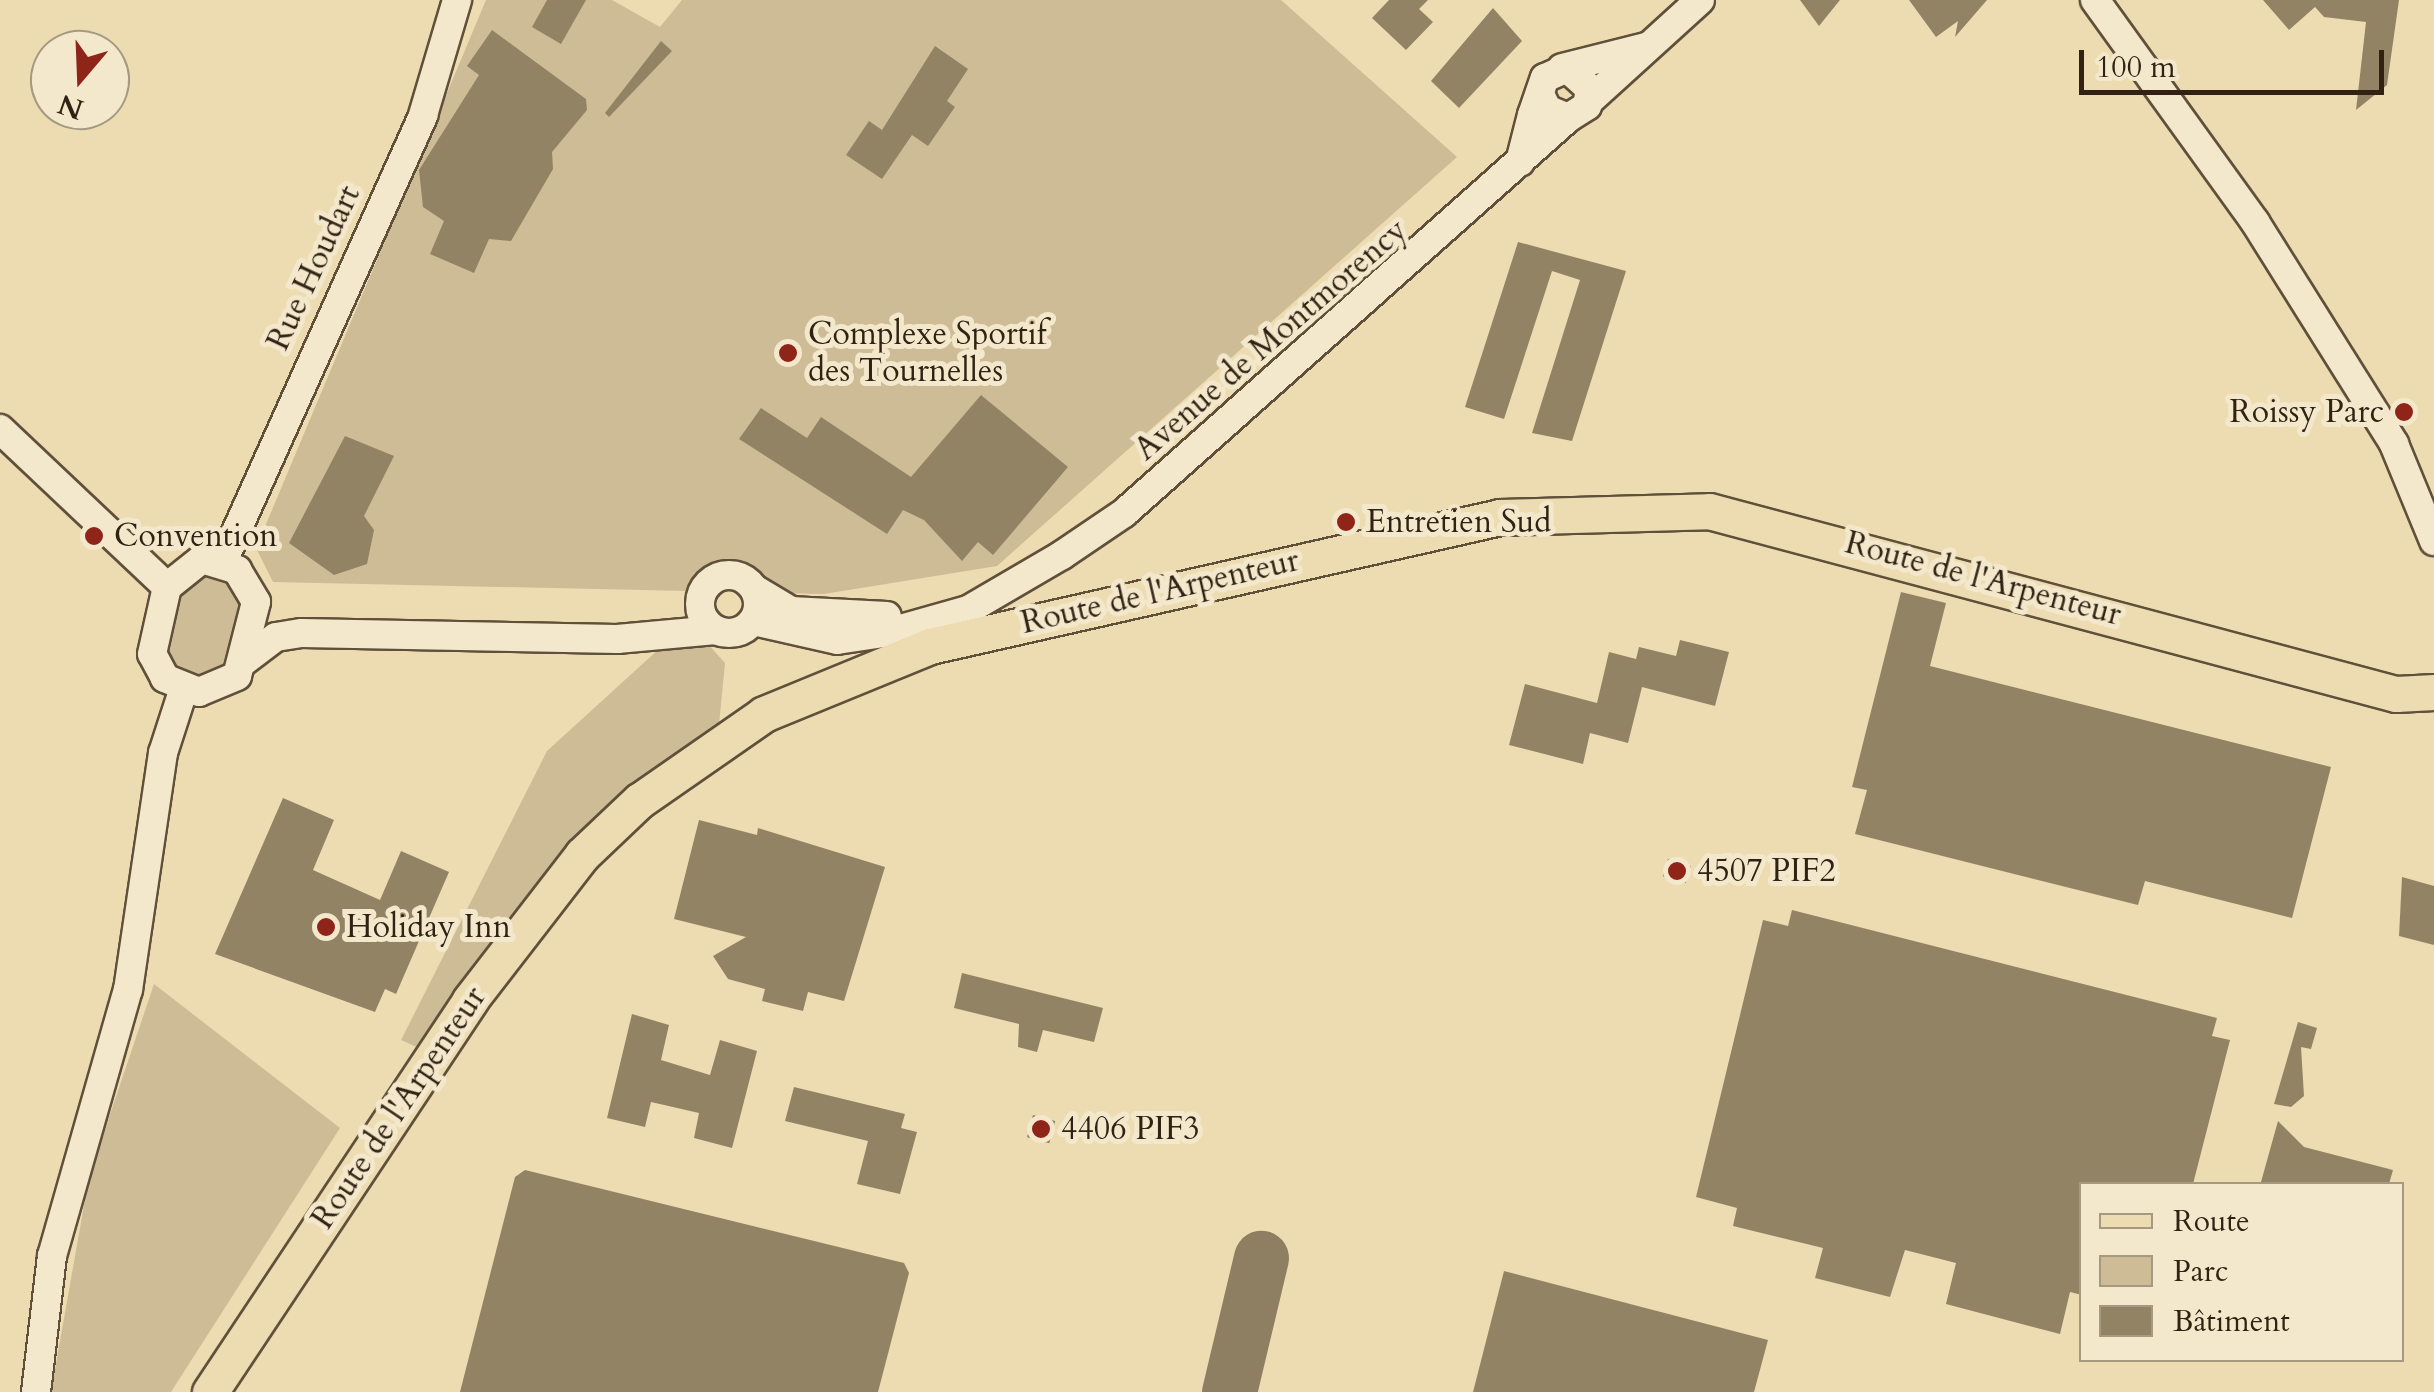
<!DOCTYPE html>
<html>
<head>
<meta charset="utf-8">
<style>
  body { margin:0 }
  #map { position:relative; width:2434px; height:1392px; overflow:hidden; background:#eddcb1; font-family:Cardo,serif }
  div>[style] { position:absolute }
  .green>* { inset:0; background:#cdbc96 }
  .taxiway>* { height:55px; margin:-27.5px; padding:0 27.5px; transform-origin:27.5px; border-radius:27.5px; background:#8f7f62 }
  .building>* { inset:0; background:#938365; transform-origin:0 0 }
  .roads { filter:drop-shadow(2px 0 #60503a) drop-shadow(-2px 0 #60503a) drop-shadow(0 2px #60503a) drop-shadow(0 -2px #60503a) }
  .minor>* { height:28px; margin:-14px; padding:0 14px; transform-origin:14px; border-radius:14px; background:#f3e8cc }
  .minor>.ring { margin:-14px; padding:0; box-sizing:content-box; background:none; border:28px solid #f3e8cc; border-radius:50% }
  .major>* { height:35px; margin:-17.5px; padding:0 17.5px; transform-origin:17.5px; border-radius:17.5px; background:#eddcb1 }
  .dots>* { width:28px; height:28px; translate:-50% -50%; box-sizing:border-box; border:5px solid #f3e8cc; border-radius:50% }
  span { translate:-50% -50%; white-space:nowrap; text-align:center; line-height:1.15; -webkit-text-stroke:10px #f3e8cc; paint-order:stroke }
  .street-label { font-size:32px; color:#312213 }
  .poi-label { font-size:32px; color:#312213 }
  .left { translate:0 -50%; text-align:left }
  .right { translate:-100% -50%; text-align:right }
  .legend { position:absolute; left:2079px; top:1182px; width:325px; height:180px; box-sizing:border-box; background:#f3e8cc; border:2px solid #a59982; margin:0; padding:12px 18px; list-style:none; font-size:30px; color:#312213 }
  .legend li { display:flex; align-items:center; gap:20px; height:50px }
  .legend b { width:50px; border:2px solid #a59982 }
  .north { position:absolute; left:30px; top:30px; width:100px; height:100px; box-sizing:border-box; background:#f3e8cc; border:2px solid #a59982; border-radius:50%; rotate:199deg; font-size:28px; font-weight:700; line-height:40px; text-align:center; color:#312213 }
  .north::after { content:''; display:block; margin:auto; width:35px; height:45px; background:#8f2418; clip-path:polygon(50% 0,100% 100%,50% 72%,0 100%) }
  .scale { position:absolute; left:2079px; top:50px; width:305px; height:45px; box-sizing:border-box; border:5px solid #312213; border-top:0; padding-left:12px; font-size:30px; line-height:35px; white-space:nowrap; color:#312213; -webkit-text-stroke:8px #f3e8cc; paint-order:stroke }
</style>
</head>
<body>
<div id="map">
  <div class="green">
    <div style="clip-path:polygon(486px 0,612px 0,660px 27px,682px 0,1281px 0,1457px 157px,997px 566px,824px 594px,273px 582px,256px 548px)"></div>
    <div style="clip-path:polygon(225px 571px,246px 601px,236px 658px,211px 680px,176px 670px,166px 646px,177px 590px,189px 573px)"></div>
    <div style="clip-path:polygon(707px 643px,725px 663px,718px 735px,637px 779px,582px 851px,548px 867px,421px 1049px,401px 1040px,547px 751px,660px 648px)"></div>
    <div style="clip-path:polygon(154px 984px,340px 1128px,171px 1392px,51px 1392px,89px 1177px)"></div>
  </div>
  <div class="taxiway">
    <div style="left:1229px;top:1392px;width:138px;rotate:-76.6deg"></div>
  </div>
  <div class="building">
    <div style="clip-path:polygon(547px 0,586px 0,561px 44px,532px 27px)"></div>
    <div style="clip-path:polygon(1389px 0,1428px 0,1419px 9px,1433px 22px,1406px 50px,1372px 18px)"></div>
    <div style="clip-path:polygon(1800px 0,1840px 0,1819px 26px)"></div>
    <div style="clip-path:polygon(1909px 0,1987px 0,1955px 37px,1958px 21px,1936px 37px)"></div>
    <div style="clip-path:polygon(2263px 0,2399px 0,2387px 85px,2356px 110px,2366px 22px,2324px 17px,2315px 7px,2289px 30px)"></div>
    <div style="clip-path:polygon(1493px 8px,1522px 41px,1459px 108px,1431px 81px)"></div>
    <div style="clip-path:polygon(492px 30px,586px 99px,587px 110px,552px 152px,553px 169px,511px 241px,489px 239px,474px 273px,430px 254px,444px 221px,423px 207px,419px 170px,479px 75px,467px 66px)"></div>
    <div style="clip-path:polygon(661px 41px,672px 51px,609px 117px,605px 113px)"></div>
    <div style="clip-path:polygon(935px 46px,968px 69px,947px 101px,955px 107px,928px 146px,912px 135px,882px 179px,846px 155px,869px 121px,882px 130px)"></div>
    <div style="clip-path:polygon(1518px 242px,1626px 271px,1572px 441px,1532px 433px,1580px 280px,1552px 271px,1504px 419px,1465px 407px)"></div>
    <div style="clip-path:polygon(981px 395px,1068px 467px,993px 555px,978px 542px,962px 561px,924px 520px,903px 510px,887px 534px,739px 439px,761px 408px,807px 438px,821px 417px,911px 477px)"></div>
    <div style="clip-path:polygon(345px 436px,394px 456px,364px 516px,374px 530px,367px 564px,334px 575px,289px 543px)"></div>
    <div style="clip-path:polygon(1901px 592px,1946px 603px,1930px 666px,2331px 767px,2292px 918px,2145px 881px,2138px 905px,1855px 834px,1867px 790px,1852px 787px)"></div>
    <div style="clip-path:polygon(1680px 640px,1729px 652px,1715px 706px,1642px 687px,1628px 743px,1590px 733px,1583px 764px,1509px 745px,1525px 684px,1597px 703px,1609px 652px,1636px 659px,1639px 647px,1676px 656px)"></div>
    <div style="clip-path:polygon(283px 798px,334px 820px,313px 870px,380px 900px,401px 851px,449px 872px,396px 994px,385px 989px,375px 1012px,215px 954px)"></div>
    <div style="clip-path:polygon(699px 820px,757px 835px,758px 828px,885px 867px,844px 1001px,808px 992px,803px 1011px,762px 1001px,765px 989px,728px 979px,713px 956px,746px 937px,674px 919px)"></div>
    <div style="left:1668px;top:859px;width:24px;height:18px;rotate:17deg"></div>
    <div style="clip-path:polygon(2402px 877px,2434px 886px,2434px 945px,2399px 936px)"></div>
    <div style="clip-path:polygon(1792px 910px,2217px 1018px,2212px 1036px,2230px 1040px,2193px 1184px,2082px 1184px,2082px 1295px,2070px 1292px,2060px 1334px,1946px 1304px,1956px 1263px,1905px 1250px,1890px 1297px,1815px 1278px,1823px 1248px,1733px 1226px,1737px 1208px,1696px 1197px,1763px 920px,1788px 926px)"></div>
    <div style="clip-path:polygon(962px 973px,1103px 1008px,1094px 1042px,1043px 1030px,1037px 1052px,1018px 1047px,1019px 1024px,954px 1008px)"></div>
    <div style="clip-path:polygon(632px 1014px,669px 1025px,661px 1060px,710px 1075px,720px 1040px,757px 1051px,732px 1148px,694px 1138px,699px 1113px,651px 1102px,645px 1127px,607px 1118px)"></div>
    <div style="clip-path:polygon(2298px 1022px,2317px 1028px,2311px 1049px,2301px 1047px,2304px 1096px,2291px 1107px,2274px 1104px)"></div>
    <div style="clip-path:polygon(794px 1087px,905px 1114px,901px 1128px,917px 1132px,900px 1194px,857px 1184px,868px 1141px,785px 1121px)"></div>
    <div style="left:1033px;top:1115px;width:23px;height:23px;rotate:15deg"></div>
    <div style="clip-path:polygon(2278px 1121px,2304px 1147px,2393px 1170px,2389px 1184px,2261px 1182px)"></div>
    <div style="clip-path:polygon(525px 1170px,904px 1263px,909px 1273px,878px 1392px,460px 1392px,515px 1177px)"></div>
    <div style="clip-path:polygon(1504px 1271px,1768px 1340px,1754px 1392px,1473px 1392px)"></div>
  </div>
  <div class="roads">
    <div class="minor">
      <div style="left:2095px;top:0;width:274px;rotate:54.2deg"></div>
      <div style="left:2255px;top:222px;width:262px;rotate:57.9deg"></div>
      <div style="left:2394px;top:444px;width:105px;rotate:67.6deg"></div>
      <div style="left:1562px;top:68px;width:87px;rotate:-14deg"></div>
      <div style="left:1589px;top:101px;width:150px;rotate:-42.3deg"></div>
      <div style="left:1520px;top:162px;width:49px;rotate:-75.7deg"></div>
      <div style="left:1532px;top:115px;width:39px;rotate:-71deg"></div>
      <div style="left:1545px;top:78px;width:24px;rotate:-24deg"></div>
      <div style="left:1567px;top:68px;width:31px;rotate:42deg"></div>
      <div style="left:1590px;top:89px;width:17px;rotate:100deg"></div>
      <div style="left:1587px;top:106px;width:22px;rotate:148deg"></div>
      <div style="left:1568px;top:118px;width:23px;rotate:-157deg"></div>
      <div style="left:1547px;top:109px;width:17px;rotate:-115deg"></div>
      <div style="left:0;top:429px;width:230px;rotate:43.4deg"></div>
      <div style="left:202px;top:559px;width:37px;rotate:17deg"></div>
      <div style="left:237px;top:570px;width:37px;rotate:59deg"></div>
      <div style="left:256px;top:602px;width:76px;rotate:104.4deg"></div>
      <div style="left:237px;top:676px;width:41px;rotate:157.2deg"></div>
      <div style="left:199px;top:692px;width:37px;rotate:-158deg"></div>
      <div style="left:165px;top:678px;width:27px;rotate:-118deg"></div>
      <div style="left:152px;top:654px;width:69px;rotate:-77.4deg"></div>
      <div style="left:167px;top:587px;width:45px;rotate:-38.7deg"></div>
      <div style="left:223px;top:561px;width:489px;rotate:-65.8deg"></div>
      <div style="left:423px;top:115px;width:120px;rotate:-73.5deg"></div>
      <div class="ring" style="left:700px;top:575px;width:30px;height:30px"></div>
      <div style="left:756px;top:590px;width:41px;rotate:31deg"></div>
      <div style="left:791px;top:611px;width:96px;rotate:3deg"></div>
      <div style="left:754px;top:621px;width:85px;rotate:12.9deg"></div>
      <div style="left:837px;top:640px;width:54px;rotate:-8.6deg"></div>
      <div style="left:890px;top:632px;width:81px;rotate:-15.8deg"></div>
      <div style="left:968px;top:610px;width:109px;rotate:-30.3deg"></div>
      <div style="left:1062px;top:555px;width:75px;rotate:-34.1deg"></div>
      <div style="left:1124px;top:513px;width:594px;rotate:-41.66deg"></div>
      <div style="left:244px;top:661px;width:40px;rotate:-37deg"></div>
      <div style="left:276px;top:637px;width:26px;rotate:-9deg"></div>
      <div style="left:302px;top:633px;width:315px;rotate:1.1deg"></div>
      <div style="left:617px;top:639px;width:99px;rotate:-5.2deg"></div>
      <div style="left:36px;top:1392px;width:137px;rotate:-83.3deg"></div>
      <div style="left:52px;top:1256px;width:277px;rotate:-74.1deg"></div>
      <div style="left:128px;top:990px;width:240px;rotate:-81.6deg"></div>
      <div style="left:163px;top:753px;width:68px;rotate:-72.1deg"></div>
    </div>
    <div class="major">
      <div style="left:210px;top:1392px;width:470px;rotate:-56.4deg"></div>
      <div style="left:470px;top:1000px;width:183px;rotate:-52.3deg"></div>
      <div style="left:582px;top:855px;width:79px;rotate:-43.5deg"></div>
      <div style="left:639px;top:801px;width:152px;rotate:-34.8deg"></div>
      <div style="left:764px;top:714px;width:179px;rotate:-22.3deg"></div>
      <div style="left:930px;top:646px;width:584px;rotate:-12.75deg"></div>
      <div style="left:1500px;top:517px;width:209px;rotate:-1.6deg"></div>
      <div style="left:1709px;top:511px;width:711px;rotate:14.92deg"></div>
      <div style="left:2396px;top:694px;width:38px;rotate:-3deg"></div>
    </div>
  </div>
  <div class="dots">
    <div style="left:788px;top:353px;background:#8f2418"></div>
    <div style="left:2404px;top:412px;background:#8f2418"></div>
    <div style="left:1346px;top:522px;background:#8f2418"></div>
    <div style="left:94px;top:536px;background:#8f2418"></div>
    <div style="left:1677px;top:871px;background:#8f2418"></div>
    <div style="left:326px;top:927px;background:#8f2418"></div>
    <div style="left:1041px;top:1129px;background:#8f2418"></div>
  </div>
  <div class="street-label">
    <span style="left:314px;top:268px;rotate:-65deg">Rue Houdart</span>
    <span style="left:1271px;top:340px;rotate:-41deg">Avenue de Montmorency</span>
    <span style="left:1983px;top:579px;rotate:15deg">Route de l'Arpenteur</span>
    <span style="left:1160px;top:592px;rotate:-13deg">Route de l'Arpenteur</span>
    <span style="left:399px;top:1108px;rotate:-56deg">Route de l'Arpenteur</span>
  </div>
  <div class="poi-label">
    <span class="left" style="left:808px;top:353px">Complexe Sportif<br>des Tournelles</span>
    <span class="right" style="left:2384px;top:412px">Roissy Parc</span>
    <span class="left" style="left:1366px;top:522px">Entretien Sud</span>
    <span class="left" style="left:114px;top:536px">Convention</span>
    <span class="left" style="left:1697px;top:871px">4507 PIF2</span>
    <span class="left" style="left:346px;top:927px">Holiday Inn</span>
    <span class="left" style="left:1061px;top:1129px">4406 PIF3</span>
  </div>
  <ul class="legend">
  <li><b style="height:12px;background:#eddcb1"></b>Route</li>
  <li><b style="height:28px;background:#cdbc96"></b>Parc</li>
  <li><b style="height:28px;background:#938365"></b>Bâtiment</li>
  </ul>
  <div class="north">N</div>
  <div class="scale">100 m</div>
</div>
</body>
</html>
